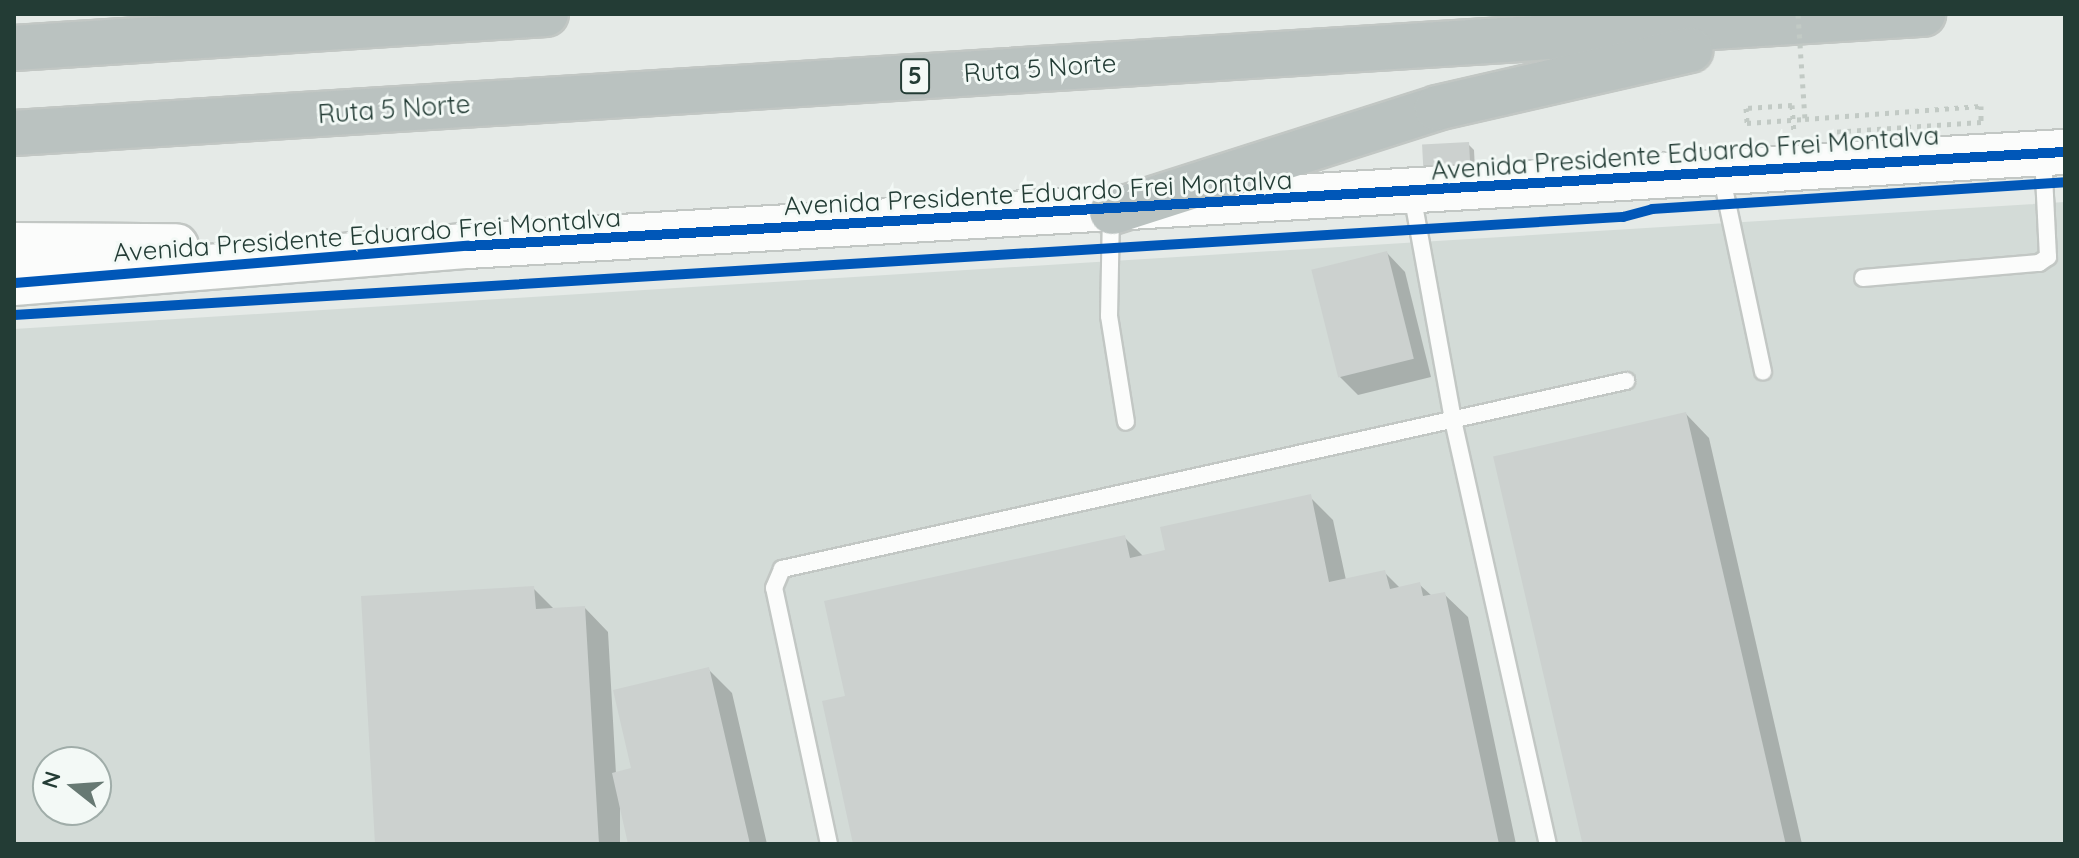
<!DOCTYPE html>
<html>
<head>
<meta charset="utf-8">
<style>
  body { margin:0 }
  #map { position:relative; width:2079px; height:858px; overflow:hidden; background:#e5eae7; font-family:Quicksand,sans-serif }
  div>[style] { position:absolute }
  .built>* { inset:0; background:#d3dbd7 }
  .shadow>* { inset:0; background:#0003 }
  .building>* { inset:0; background:#ccd1cf; transform-origin:0 0 }
  .path>* { height:5px; margin-top:-2.5px; transform-origin:0; background:repeating-linear-gradient(90deg,#c2cac5 0 4px,transparent 0 10px) }
  .roads { filter:drop-shadow(2px 0 #c2c7c4) drop-shadow(-2px 0 #c2c7c4) drop-shadow(0 2px #c2c7c4) drop-shadow(0 -2px #c2c7c4) }
  .lane>* { height:16px; margin:-8px; padding:0 8px; transform-origin:8px; border-radius:8px; background:#fbfcfb }
  .secondary>* { height:44px; margin:-22px; padding:0 22px; transform-origin:22px; border-radius:22px; background:#fbfcfb }
  .highway>* { height:44px; margin:-22px; padding:0 22px; transform-origin:22px; border-radius:22px; background:#bac2c0 }
  .path-bridge>* { height:5px; margin-top:-2.5px; transform-origin:0; background:repeating-linear-gradient(90deg,#c2cac5 0 4px,transparent 0 10px) }
  .cycleway>* { height:10px; margin:-5px; padding:0 5px; transform-origin:5px; border-radius:5px; background:#0057b8 }
  span { translate:-50% -50%; white-space:nowrap; text-align:center; line-height:1.15; -webkit-text-stroke:6px #f3f9f6; paint-order:stroke }
  .shield-label span { padding:2px 6px; background:#f3f9f6; border:2px solid; border-radius:6px; -webkit-text-stroke-width:0 }
  .shield-label { font-size:24px; color:#233c35; font-weight:700 }
  .street-label { font-size:26px; color:#233c35 }
  .frame { position:absolute; inset:0; border:16px solid #233c35; pointer-events:none }
  .north { position:absolute; left:32px; top:746px; width:80px; height:80px; box-sizing:border-box; background:#f3f9f6; border:2px solid #a0ada9; border-radius:50%; rotate:287deg; font-size:22px; font-weight:700; line-height:32px; text-align:center; color:#233c35 }
  .north::after { content:''; display:block; margin:auto; width:28px; height:36px; background:#677973; clip-path:polygon(50% 0,100% 100%,50% 72%,0 100%) }
</style>
</head>
<body>
<div id="map">
  <div class="built">
    <div style="clip-path:polygon(evenodd,2065px 202px,2065px 844px,14px 844px,14px 329px,2065px 202px,48px 762px,96px 762px,96px 810px,48px 810px,48px 762px)"></div>
  </div>
  <div class="shadow">
    <div style="clip-path:polygon(1468px 144px,1474px 150px,1475px 170px,1431px 172px,1425px 166px)"></div>
    <div style="clip-path:polygon(1387px 253px,1405px 272px,1431px 377px,1358px 395px,1340px 377px)"></div>
    <div style="clip-path:polygon(1686px 414px,1709px 438px,1802px 844px,1583px 844px)"></div>
    <div style="clip-path:polygon(1310px 497px,1333px 520px,1346px 580px,1384px 572px,1401px 589px,1420px 585px,1432px 596px,1444px 594px,1468px 617px,1516px 844px,855px 844px,847px 698px,1124px 537px,1144px 557px,1167px 552px)"></div>
    <div style="clip-path:polygon(533px 588px,555px 610px,585px 608px,608px 632px,616px 774px,633px 770px,708px 669px,732px 693px,767px 844px,630px 844px,620px 798px,620px 844px,377px 844px)"></div>
  </div>
  <div class="building">
    <div style="left:1469px;top:142px;width:22px;height:47px;rotate:87deg"></div>
    <div style="left:1387px;top:251px;width:111px;height:78px;rotate:76deg"></div>
    <div style="left:1686px;top:412px;width:443px;height:198px;rotate:77deg"></div>
    <div style="clip-path:polygon(1311px 494px,1329px 582px,1385px 570px,1390px 589px,1420px 582px,1423px 596px,1445px 592px,1499px 844px,853px 844px,822px 701px,845px 696px,824px 601px,1125px 535px,1130px 558px,1165px 550px,1160px 527px)"></div>
    <div style="clip-path:polygon(534px 586px,536px 609px,585px 606px,599px 844px,375px 844px,361px 596px)"></div>
    <div style="clip-path:polygon(709px 667px,750px 844px,628px 844px,612px 773px,631px 768px,613px 690px)"></div>
  </div>
  <div class="path">
    <div style="left:1792px;top:105px;width:27px;rotate:86deg"></div>
  </div>
  <div class="roads">
    <div class="lane">
      <div style="left:1721px;top:174px;width:202px;rotate:78deg"></div>
      <div style="left:1412px;top:194px;width:230px;rotate:79.7deg"></div>
      <div style="left:1453px;top:420px;width:435px;rotate:77.4deg"></div>
      <div style="left:1111px;top:213px;width:103px;rotate:91.1deg"></div>
      <div style="left:1109px;top:316px;width:107px;rotate:80.9deg"></div>
      <div style="left:1863px;top:278px;width:177px;rotate:-4.9deg"></div>
      <div style="left:2039px;top:263px;width:11px;rotate:-34deg"></div>
      <div style="left:2048px;top:257px;width:102px;rotate:-92.8deg"></div>
      <div style="left:829px;top:844px;width:262px;rotate:-102.1deg"></div>
      <div style="left:774px;top:588px;width:21px;rotate:-67deg"></div>
      <div style="left:782px;top:569px;width:865px;rotate:-12.56deg"></div>
    </div>
    <div class="secondary">
      <div style="left:14px;top:245px;width:162px;rotate:0.4deg"></div>
      <div style="left:14px;top:283px;width:455px;rotate:-4.7deg"></div>
      <div style="left:467px;top:246px;width:1601px;rotate:-3.37deg"></div>
    </div>
    <div class="highway">
      <div style="left:14px;top:48px;width:533px;rotate:-3.66deg"></div>
      <div style="left:14px;top:133px;width:1913px;rotate:-3.57deg"></div>
      <div style="left:1112px;top:212px;width:341px;rotate:-17.7deg"></div>
      <div style="left:1437px;top:108px;width:260px;rotate:-12.9deg"></div>
    </div>
  </div>
  <div class="path-bridge">
    <div style="left:1798px;top:14px;width:105px;rotate:86.2deg"></div>
    <div style="left:1805px;top:119px;width:176px;rotate:-4.2deg"></div>
    <div style="left:1981px;top:106px;width:16px;rotate:90deg"></div>
    <div style="left:1981px;top:122px;width:149px;rotate:176.2deg"></div>
    <div style="left:1792px;top:105px;width:46px;rotate:176.3deg"></div>
    <div style="left:1746px;top:108px;width:15px;rotate:86deg"></div>
    <div style="left:1747px;top:123px;width:58px;rotate:-3.9deg"></div>
  </div>
  <div class="cycleway">
    <div style="left:14px;top:283px;width:455px;rotate:-4.7deg"></div>
    <div style="left:467px;top:246px;width:1601px;rotate:-3.37deg"></div>
    <div style="left:14px;top:315px;width:1612px;rotate:-3.49deg"></div>
    <div style="left:1623px;top:217px;width:30px;rotate:-15deg"></div>
    <div style="left:1652px;top:209px;width:414px;rotate:-3.7deg"></div>
  </div>
  <div class="shield-label">
    <span style="left:915px;top:76px">5</span>
  </div>
  <div class="street-label">
    <span style="left:1040px;top:68px;rotate:-4deg">Ruta 5 Norte</span>
    <span style="left:394px;top:109px;rotate:-4deg">Ruta 5 Norte</span>
    <span style="left:1685px;top:153px;rotate:-4deg">Avenida Presidente Eduardo Frei Montalva</span>
    <span style="left:1038px;top:193px;rotate:-3deg">Avenida Presidente Eduardo Frei Montalva</span>
    <span style="left:367px;top:235px;rotate:-4deg">Avenida Presidente Eduardo Frei Montalva</span>
  </div>
  <div class="frame"></div>
  <div class="north">N</div>
</div>
</body>
</html>
